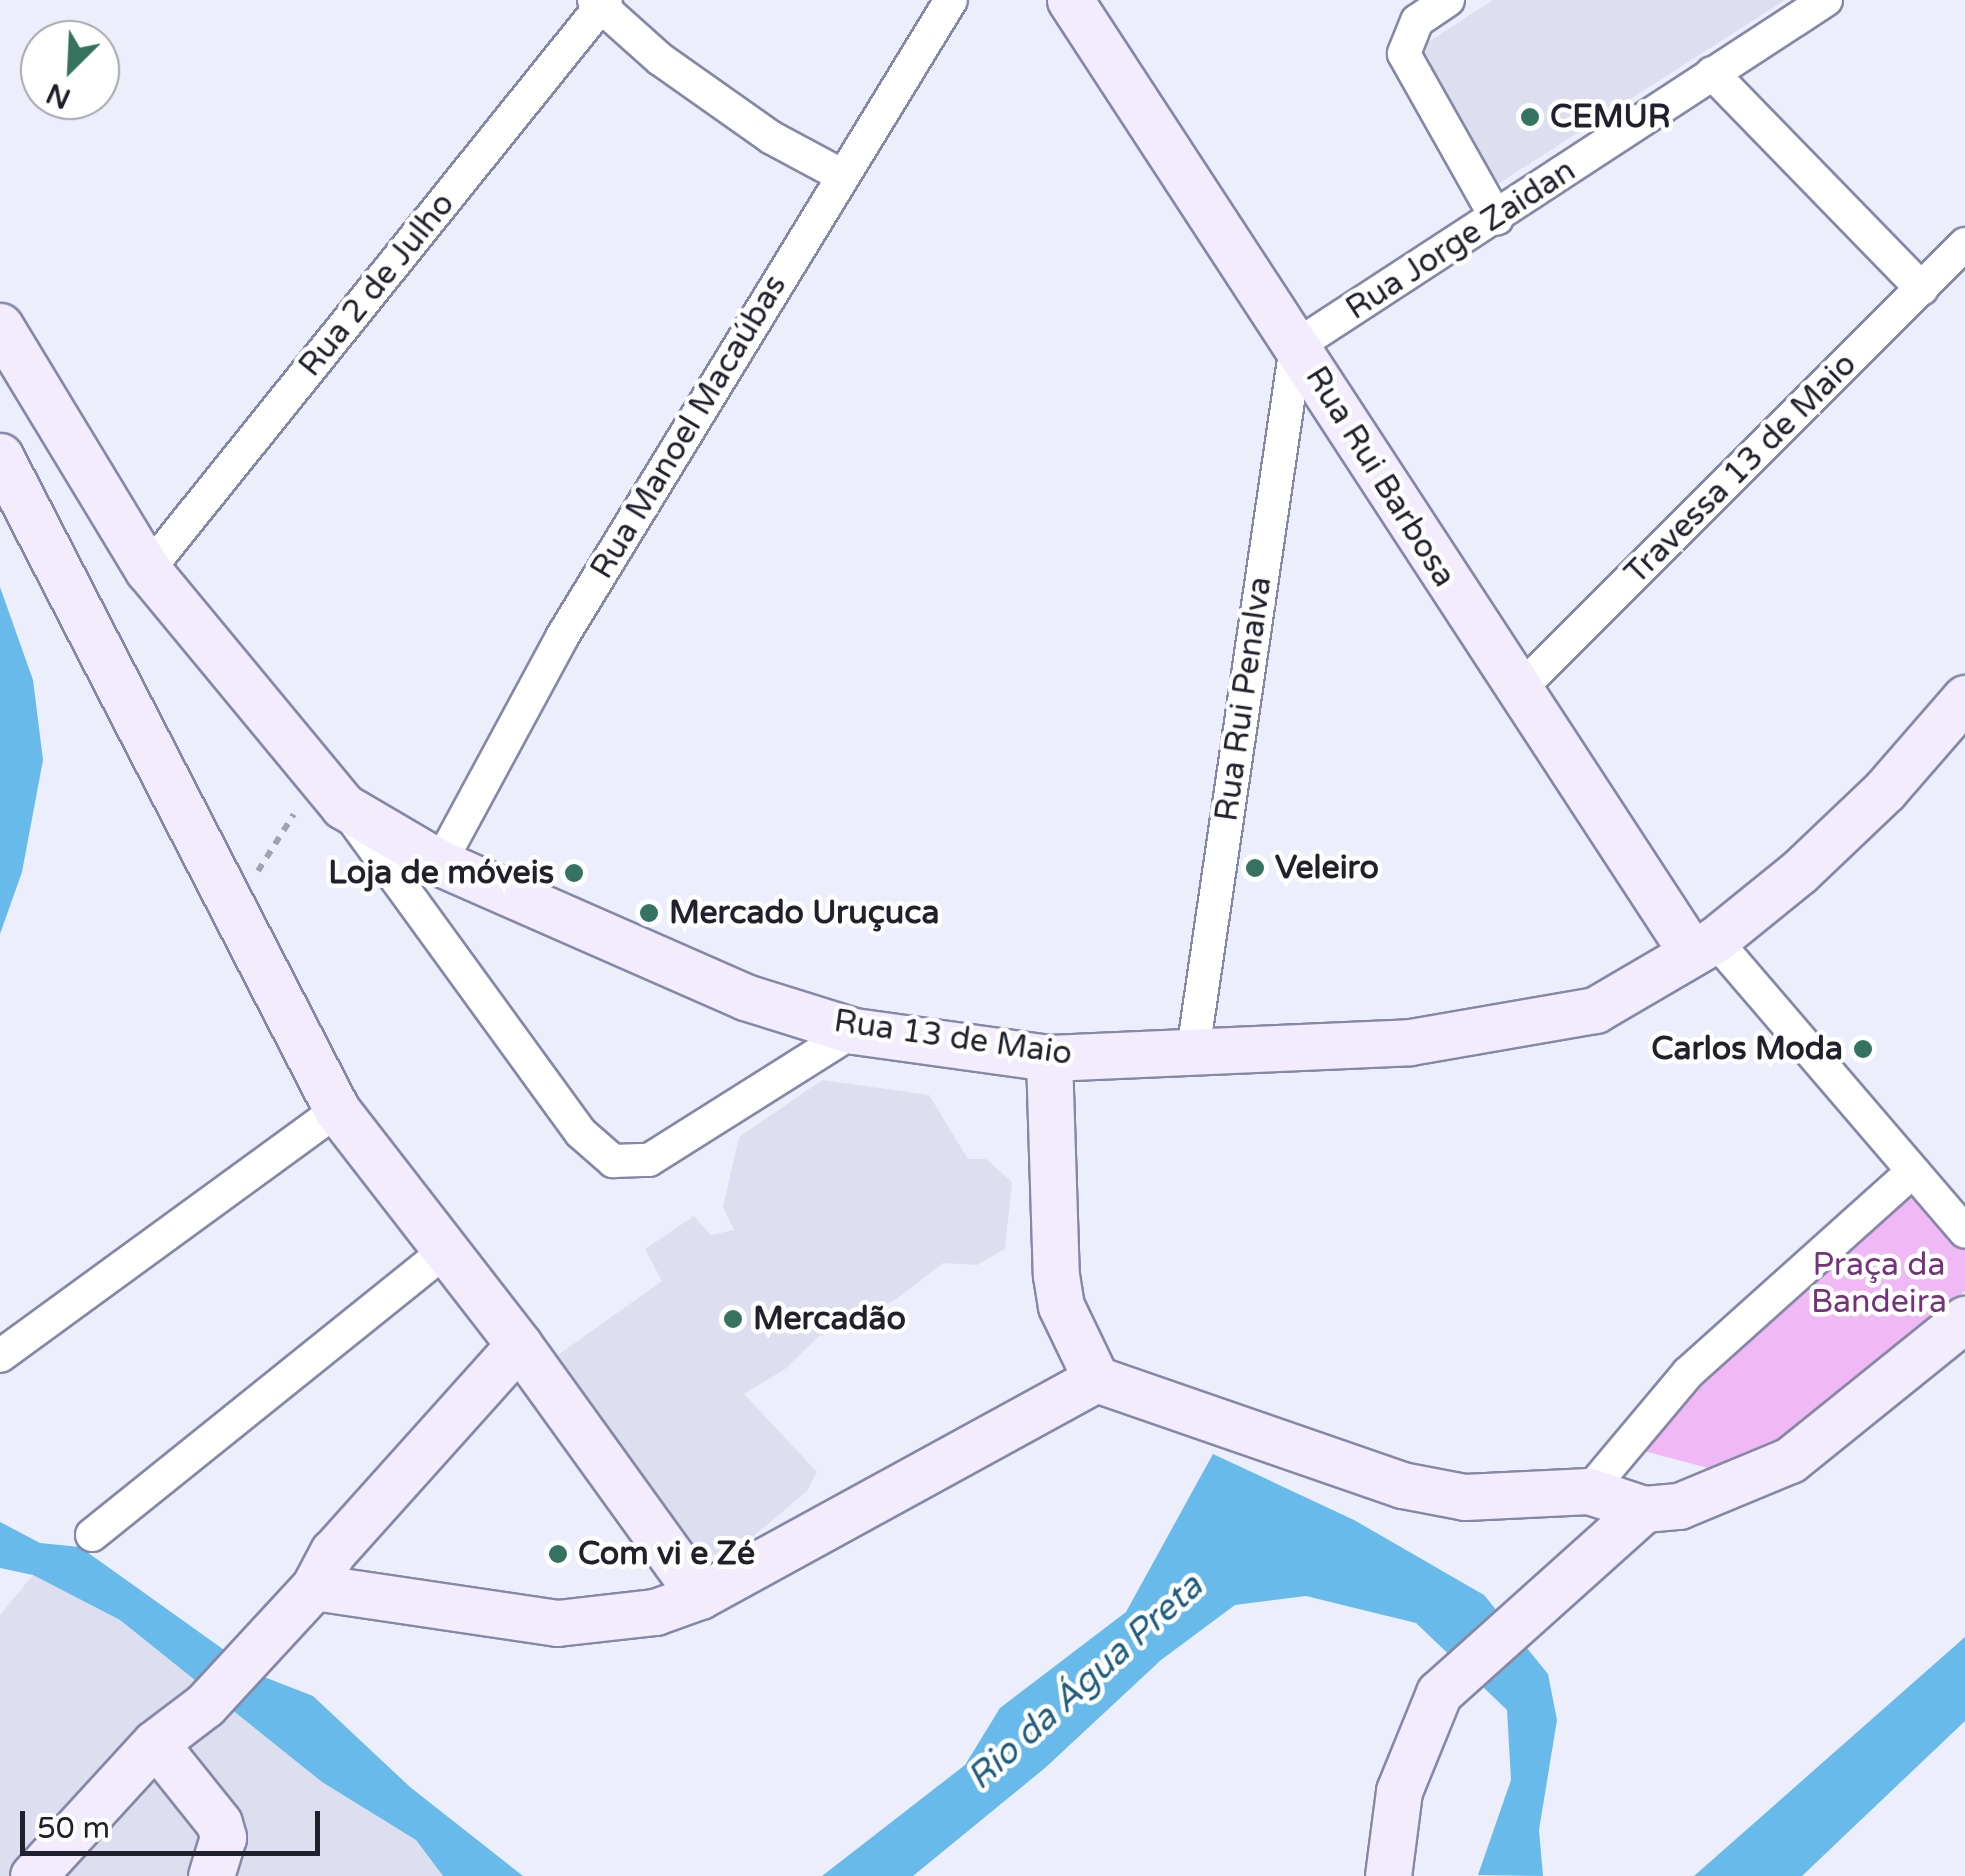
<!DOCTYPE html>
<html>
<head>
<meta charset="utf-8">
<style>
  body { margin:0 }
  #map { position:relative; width:1965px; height:1876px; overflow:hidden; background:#edeefc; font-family:"Varela Round",sans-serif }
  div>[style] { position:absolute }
  .built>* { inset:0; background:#dddff0 }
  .green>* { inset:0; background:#f0b8f5 }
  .water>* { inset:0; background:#68baea }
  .path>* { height:6px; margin-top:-3px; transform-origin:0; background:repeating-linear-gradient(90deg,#a1a2af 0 8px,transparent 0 16px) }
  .roads { filter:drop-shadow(2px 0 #8588a6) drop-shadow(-2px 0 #8588a6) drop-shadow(0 2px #8588a6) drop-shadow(0 -2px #8588a6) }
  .street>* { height:32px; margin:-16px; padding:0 16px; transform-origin:16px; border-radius:16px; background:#fff }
  .secondary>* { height:45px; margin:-22.5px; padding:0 22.5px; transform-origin:22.5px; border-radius:22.5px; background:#f2ecfd }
  .dots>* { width:28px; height:28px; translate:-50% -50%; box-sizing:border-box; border:5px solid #fff; border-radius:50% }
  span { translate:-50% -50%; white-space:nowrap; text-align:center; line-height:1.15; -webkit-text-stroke:9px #fff; paint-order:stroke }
  .poi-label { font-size:32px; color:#20212d; font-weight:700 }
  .left { translate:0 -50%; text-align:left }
  .right { translate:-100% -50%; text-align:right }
  .street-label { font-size:32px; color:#20212d }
  .park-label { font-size:32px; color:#75327c }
  .water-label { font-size:35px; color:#215e7f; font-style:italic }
  .north { position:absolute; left:20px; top:20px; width:100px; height:100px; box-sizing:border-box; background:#fff; border:2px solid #a6a6ab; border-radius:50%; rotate:204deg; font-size:28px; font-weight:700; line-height:40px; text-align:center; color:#20212d }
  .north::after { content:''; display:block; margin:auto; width:35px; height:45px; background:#357360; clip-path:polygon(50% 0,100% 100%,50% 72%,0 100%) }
  .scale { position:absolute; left:20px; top:1811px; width:300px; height:45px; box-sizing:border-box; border:5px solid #20212d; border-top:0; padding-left:12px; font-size:30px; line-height:35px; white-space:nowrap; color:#20212d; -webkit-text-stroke:8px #fff; paint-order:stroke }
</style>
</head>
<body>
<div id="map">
  <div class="built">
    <div style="clip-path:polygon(1493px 0,1785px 0,1498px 184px,1417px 49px)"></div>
    <div style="clip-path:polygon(822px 1080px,929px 1095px,968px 1159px,986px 1159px,1012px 1182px,1005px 1249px,977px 1265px,943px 1263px,895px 1300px,818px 1337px,785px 1369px,744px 1394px,817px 1472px,807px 1491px,743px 1545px,700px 1560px,558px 1355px,662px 1281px,645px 1249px,694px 1216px,711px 1235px,734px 1230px,723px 1207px,739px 1137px)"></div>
    <div style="clip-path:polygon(33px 1575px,120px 1620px,322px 1782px,416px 1840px,443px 1876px,0 1876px,0 1615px)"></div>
  </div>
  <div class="green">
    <div style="clip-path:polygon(1906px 1177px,1965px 1232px,1965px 1291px,1800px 1432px,1723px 1472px,1629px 1447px)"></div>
  </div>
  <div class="water">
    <div style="clip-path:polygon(0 587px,33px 680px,43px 760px,22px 872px,0 934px)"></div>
    <div style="clip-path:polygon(1213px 1454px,1354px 1520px,1484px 1595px,1548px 1674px,1557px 1720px,1539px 1830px,1543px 1876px,1478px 1875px,1511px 1780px,1507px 1710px,1416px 1623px,1306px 1596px,1235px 1605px,1161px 1660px,1045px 1768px,913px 1876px,822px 1876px,965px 1765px,1000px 1708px,1126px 1612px)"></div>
    <div style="clip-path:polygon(0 1522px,40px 1543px,80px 1547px,259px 1675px,313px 1696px,410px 1787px,523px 1876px,443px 1876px,416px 1840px,322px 1782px,120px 1620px,33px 1575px,0 1568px)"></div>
    <div style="clip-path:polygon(1965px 1637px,1965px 1721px,1802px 1876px,1694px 1876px)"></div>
  </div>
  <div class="path">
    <div style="left:258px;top:871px;width:67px;rotate:-57.7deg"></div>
  </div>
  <div class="roads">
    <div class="street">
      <div style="left:594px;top:0;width:89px;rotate:41.8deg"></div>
      <div style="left:660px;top:59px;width:137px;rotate:35.2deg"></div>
      <div style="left:772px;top:138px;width:78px;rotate:28.2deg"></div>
      <div style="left:1448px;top:0;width:37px;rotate:146deg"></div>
      <div style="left:1417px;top:21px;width:35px;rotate:112deg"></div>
      <div style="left:1404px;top:54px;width:189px;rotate:60.6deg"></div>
      <div style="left:1712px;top:73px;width:301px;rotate:45.8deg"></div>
      <div style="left:148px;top:570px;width:731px;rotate:-51.22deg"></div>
      <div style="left:1516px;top:693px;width:635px;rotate:-45deg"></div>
      <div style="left:352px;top:818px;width:389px;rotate:54deg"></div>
      <div style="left:581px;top:1133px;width:43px;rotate:41.2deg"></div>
      <div style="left:613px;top:1161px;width:36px;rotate:-2deg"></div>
      <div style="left:649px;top:1160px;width:242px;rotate:-32.2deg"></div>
      <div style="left:440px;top:863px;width:257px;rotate:-61.6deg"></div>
      <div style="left:562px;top:637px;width:746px;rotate:-58.59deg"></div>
      <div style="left:1715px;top:940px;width:384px;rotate:49.4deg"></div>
      <div style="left:1193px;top:1051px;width:712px;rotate:-81.69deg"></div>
      <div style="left:1296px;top:346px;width:633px;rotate:-33.14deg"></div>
      <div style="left:0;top:1356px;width:417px;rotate:-36.1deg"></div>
      <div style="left:1589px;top:1491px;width:154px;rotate:-50deg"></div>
      <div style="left:1688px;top:1373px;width:302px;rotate:-41.9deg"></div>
      <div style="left:92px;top:1535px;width:450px;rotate:-38.8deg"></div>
    </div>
    <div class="secondary">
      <div style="left:1070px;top:0;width:1138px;rotate:56.87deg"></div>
      <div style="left:0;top:326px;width:285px;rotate:58.8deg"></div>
      <div style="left:148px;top:570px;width:306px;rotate:50.4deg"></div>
      <div style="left:343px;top:806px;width:113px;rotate:30.4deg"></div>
      <div style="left:440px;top:863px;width:333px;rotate:23.7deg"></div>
      <div style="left:745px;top:997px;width:114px;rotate:17.3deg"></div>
      <div style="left:854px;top:1031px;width:197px;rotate:7.9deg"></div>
      <div style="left:1049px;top:1058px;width:361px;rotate:-2.5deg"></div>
      <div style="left:1410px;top:1042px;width:188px;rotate:-9.8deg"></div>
      <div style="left:1595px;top:1010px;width:139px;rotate:-30.3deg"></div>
      <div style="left:1715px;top:940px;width:108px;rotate:-39deg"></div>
      <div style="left:1799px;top:872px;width:119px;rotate:-43.6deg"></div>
      <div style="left:1885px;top:790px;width:122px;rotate:-49deg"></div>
      <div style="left:0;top:456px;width:736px;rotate:62.74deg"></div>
      <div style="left:337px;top:1110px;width:297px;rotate:52.2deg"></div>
      <div style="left:519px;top:1345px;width:309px;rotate:54.2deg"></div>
      <div style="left:1049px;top:1058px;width:217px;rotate:88.2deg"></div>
      <div style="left:1056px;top:1275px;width:31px;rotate:81deg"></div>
      <div style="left:1061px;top:1306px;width:81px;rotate:64.4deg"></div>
      <div style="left:1096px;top:1379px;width:324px;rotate:19.1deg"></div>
      <div style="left:1402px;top:1485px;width:64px;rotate:10.8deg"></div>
      <div style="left:1465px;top:1497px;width:124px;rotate:-2.8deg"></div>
      <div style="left:1589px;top:1491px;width:58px;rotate:18.1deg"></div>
      <div style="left:1644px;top:1509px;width:35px;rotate:-5deg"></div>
      <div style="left:1679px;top:1506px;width:120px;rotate:-22.5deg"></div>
      <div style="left:1790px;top:1460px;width:225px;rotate:-38.9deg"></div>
      <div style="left:314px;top:1587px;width:246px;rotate:8.4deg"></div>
      <div style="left:557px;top:1623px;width:99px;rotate:-6.4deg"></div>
      <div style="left:655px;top:1612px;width:48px;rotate:-19.6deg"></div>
      <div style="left:700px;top:1596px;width:452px;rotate:-28.7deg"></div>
      <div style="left:155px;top:1743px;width:102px;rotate:51.3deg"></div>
      <div style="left:219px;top:1823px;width:15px;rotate:74deg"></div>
      <div style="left:223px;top:1837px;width:41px;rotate:107.1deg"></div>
      <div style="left:33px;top:1876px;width:180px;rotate:-47.5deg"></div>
      <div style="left:155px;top:1743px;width:63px;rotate:-37.2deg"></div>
      <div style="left:205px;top:1705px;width:161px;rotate:-47.3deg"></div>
      <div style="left:314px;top:1587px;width:40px;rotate:-62deg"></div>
      <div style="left:333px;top:1552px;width:278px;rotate:-48.1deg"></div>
      <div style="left:1388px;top:1876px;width:86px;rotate:-82.6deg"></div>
      <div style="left:1399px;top:1791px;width:106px;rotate:-67.8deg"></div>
      <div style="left:1439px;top:1693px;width:275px;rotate:-41.9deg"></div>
    </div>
  </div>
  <div class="dots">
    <div style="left:1530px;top:117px;background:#357360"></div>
    <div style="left:1255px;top:868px;background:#357360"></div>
    <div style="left:574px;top:873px;background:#357360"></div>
    <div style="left:649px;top:913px;background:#357360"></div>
    <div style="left:1863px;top:1049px;background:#357360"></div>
    <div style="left:733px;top:1319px;background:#357360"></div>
    <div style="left:558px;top:1554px;background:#357360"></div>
  </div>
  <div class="poi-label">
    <span class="left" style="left:1550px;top:117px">CEMUR</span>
    <span class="left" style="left:1275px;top:868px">Veleiro</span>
    <span class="right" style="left:554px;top:873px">Loja de móveis</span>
    <span class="left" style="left:669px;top:913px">Mercado Uruçuca</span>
    <span class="right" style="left:1843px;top:1049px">Carlos Moda</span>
    <span class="left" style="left:753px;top:1319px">Mercadão</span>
    <span class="left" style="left:578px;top:1554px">Com vi e Zé</span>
  </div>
  <div class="street-label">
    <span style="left:1461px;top:240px;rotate:-33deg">Rua Jorge Zaidan</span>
    <span style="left:377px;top:285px;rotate:-51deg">Rua 2 de Julho</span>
    <span style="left:689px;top:427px;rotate:-59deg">Rua Manoel Macaúbas</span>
    <span style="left:1741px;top:469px;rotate:-45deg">Travessa 13 de Maio</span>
    <span style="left:1380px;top:477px;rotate:58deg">Rua Rui Barbosa</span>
    <span style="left:1244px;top:699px;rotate:-82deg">Rua Rui Penalva</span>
    <span style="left:953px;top:1038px;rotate:8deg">Rua 13 de Maio</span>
  </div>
  <div class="park-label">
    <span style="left:1879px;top:1284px">Praça da<br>Bandeira</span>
  </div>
  <div class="water-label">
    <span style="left:1085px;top:1682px;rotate:-42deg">Rio da Água Preta</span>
  </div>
  <div class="north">N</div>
  <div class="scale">50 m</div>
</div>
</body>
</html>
